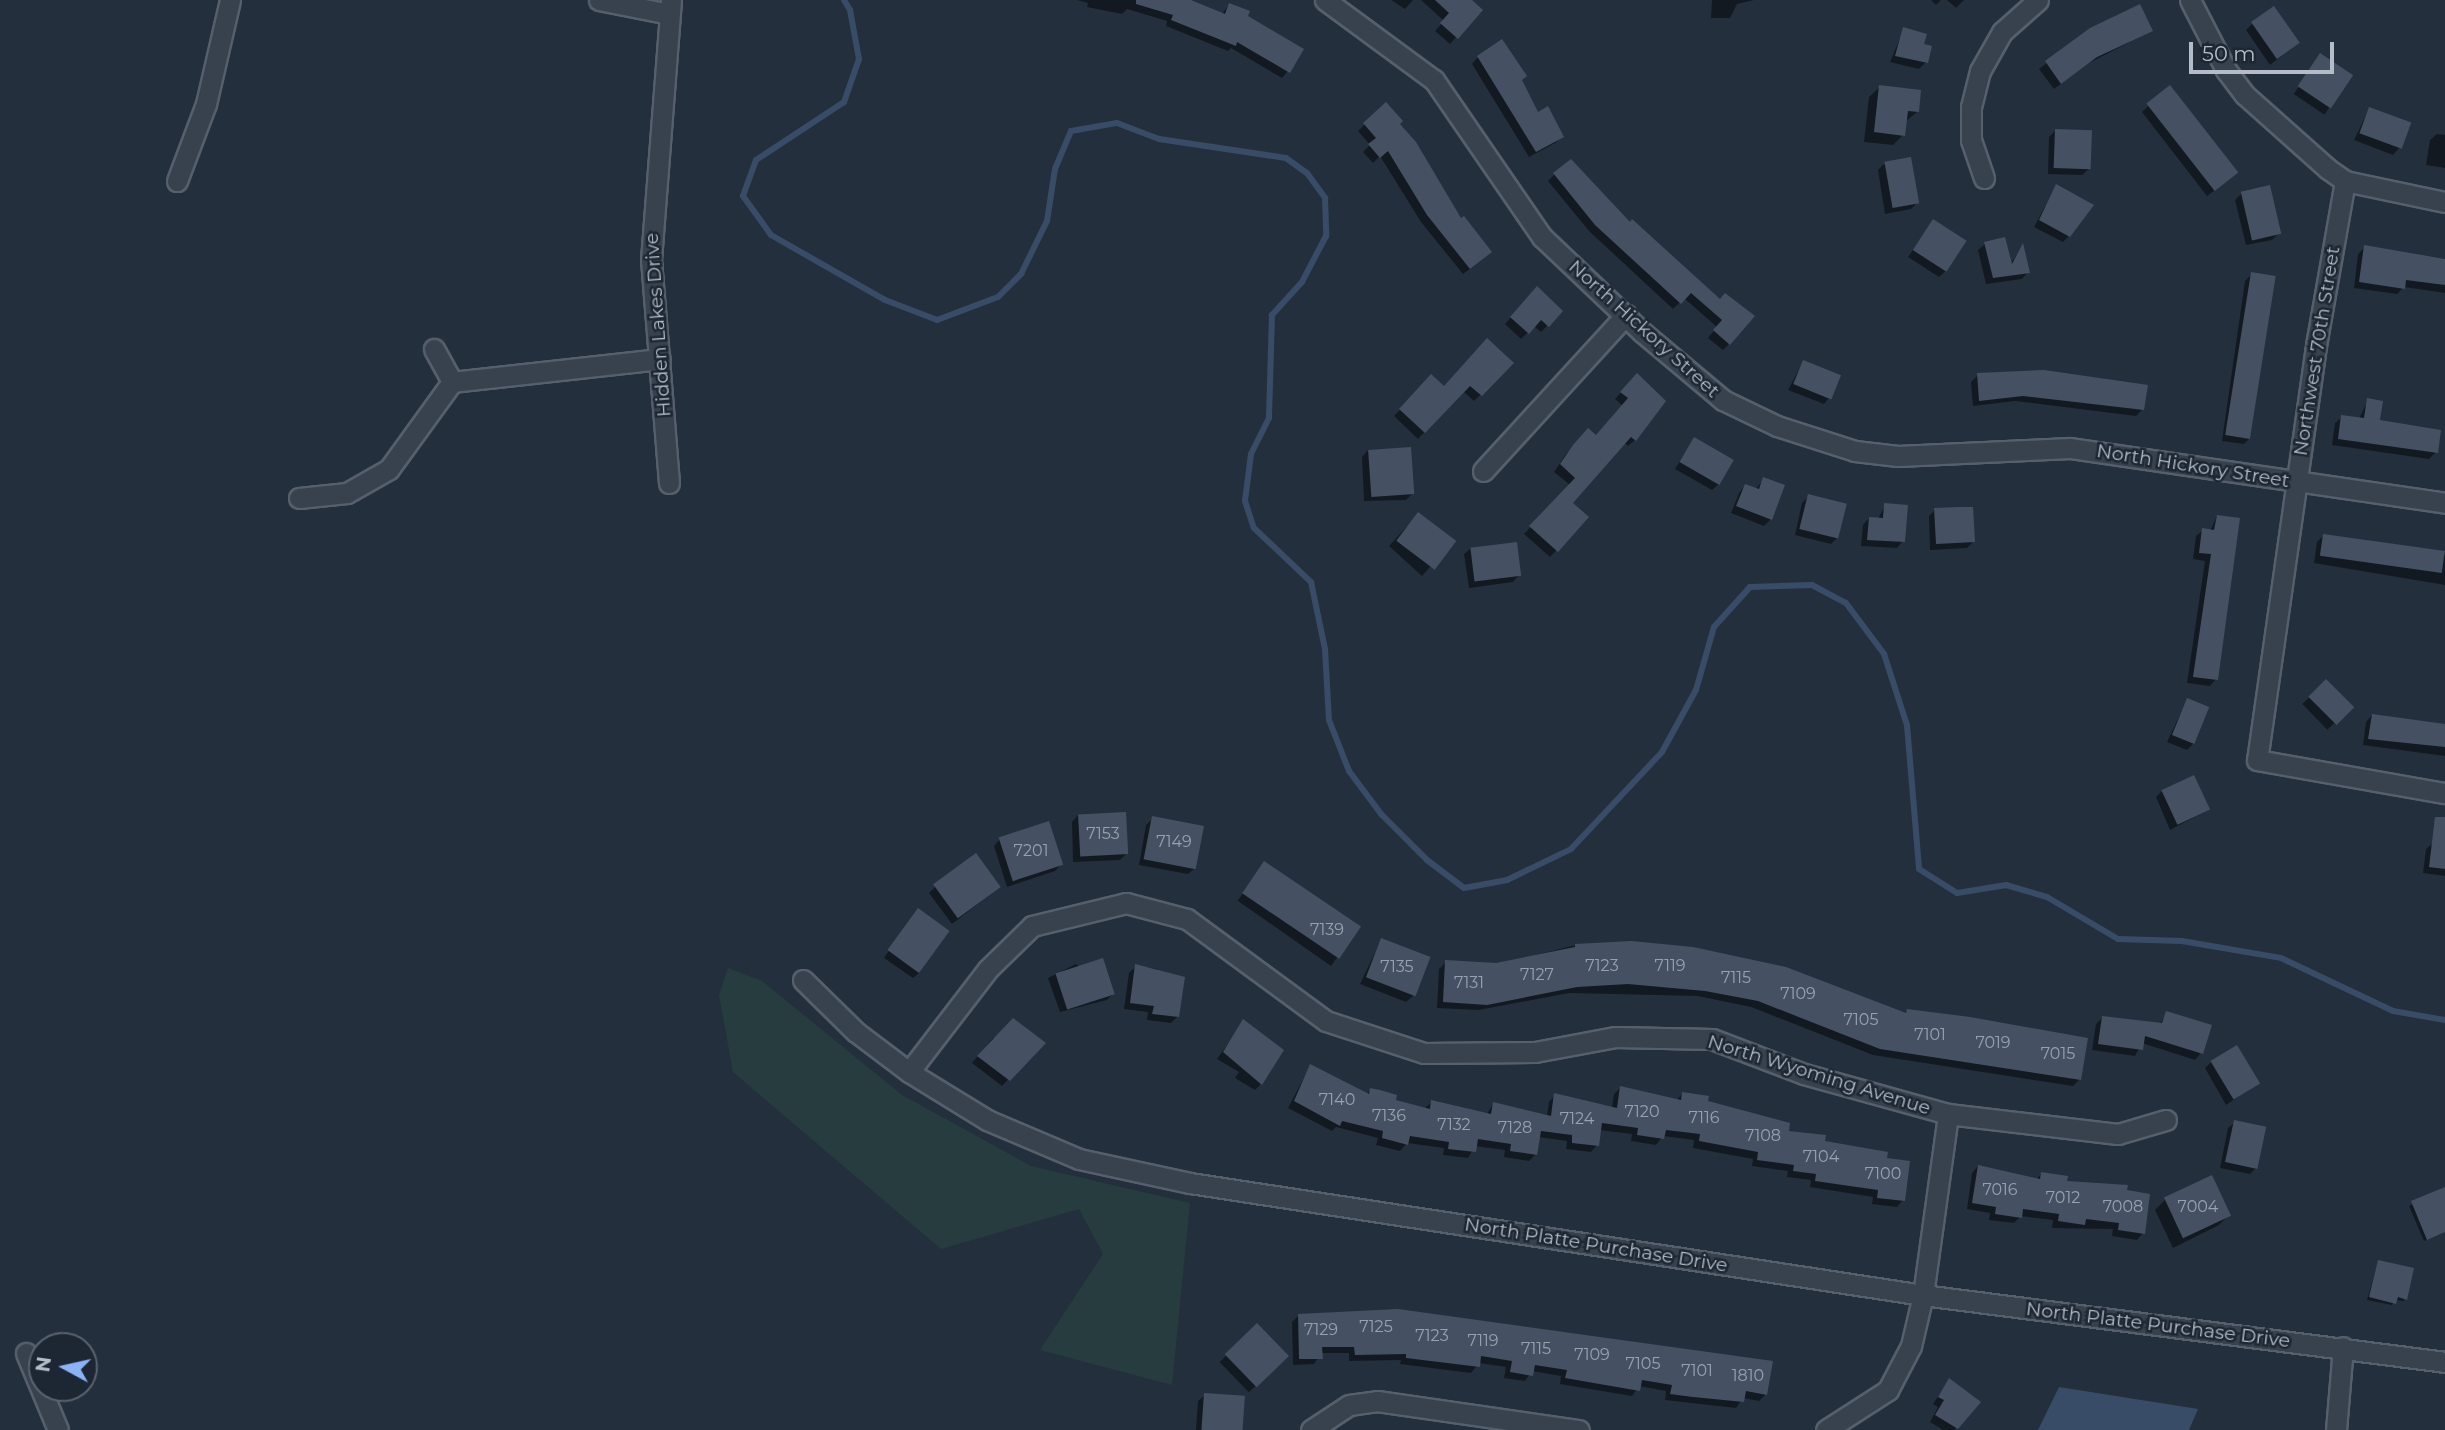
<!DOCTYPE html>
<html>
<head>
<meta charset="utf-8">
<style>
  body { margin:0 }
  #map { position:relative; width:2445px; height:1430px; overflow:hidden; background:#242f3e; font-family:Montserrat,sans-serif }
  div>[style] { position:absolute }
  .green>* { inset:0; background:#263c3f }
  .water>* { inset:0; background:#394c67 }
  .shadow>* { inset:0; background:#0007; transform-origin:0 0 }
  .stream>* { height:6px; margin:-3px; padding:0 3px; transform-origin:3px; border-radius:3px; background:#394c67 }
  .building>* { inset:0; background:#455162; transform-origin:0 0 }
  .roads { filter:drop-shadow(2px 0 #565f6c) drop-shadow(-2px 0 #565f6c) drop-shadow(0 2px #565f6c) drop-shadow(0 -2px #565f6c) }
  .minor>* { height:19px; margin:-9.5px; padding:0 9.5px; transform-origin:9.5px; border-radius:9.5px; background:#38414e }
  span { translate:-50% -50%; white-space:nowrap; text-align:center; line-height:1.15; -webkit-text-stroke:5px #1d2633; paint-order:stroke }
  .number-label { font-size:16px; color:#98a1af }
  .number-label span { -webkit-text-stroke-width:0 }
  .street-label { font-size:19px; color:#b4bcc9 }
  .north { position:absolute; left:28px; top:1332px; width:70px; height:70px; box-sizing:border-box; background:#1d2633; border:2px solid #59626f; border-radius:50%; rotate:278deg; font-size:19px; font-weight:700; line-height:28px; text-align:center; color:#b4bcc9 }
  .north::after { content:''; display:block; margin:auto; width:24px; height:32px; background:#8ab4f8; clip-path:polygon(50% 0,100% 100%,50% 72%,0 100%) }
  .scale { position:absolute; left:2189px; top:42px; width:145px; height:32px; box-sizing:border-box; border:4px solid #b4bcc9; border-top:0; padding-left:9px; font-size:21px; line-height:24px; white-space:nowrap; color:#b4bcc9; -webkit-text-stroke:5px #1d2633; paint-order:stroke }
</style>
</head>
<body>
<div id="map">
  <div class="green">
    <div style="clip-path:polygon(728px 968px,762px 981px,902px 1095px,1031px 1166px,1190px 1203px,1172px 1385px,1040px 1350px,1103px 1254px,1079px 1209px,941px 1249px,733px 1072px,719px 995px)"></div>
  </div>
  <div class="water">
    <div style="clip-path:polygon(2059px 1387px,2198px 1409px,2189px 1430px,2038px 1430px)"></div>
  </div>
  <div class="shadow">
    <div style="clip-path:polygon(1077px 0,1188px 0,1222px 14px,1229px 5px,1246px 16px,1288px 71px,1282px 78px,1231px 48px,1228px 51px,1166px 26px,1167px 21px,1127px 9px,1122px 14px,1087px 7px,1088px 3px)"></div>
    <div style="clip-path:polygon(1391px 0,1413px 0,1405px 9px)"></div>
    <div style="clip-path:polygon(1421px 0,1469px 0,1481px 10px,1450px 44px,1435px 31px,1444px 21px)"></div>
    <div style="clip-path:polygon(1712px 0,1754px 0,1737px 4px,1730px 18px,1711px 18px)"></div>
    <div style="clip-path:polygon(1931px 0,1941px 0,1936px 5px)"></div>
    <div style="clip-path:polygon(1947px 0,1964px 0,1956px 8px)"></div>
    <div style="clip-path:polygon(2252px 24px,2298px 43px,2270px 65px,2246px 30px)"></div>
    <div style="clip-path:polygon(1904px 29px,1921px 45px,1926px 62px,1919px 69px,1890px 62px)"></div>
    <div style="clip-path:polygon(2091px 29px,2151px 31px,2089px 63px,2054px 89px,2039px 69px)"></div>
    <div style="left:2320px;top:55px;width:37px;height:47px;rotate:34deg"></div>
    <div style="clip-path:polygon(1478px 57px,1520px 81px,1537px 114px,1562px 137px,1555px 143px,1529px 157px,1472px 64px)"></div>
    <div style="clip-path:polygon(1880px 87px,1917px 112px,1905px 122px,1903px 135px,1893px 145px,1864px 142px,1869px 97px)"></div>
    <div style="clip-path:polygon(1386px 104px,1483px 259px,1463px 274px,1421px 222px,1380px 156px,1373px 163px,1363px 152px,1370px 145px,1358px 131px)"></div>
    <div style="clip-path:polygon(2149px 105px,2231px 178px,2207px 196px,2142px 112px)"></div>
    <div style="clip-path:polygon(2369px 109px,2399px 148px,2393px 155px,2354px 140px)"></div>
    <div style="clip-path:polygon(2056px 130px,2089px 169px,2082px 175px,2048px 174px,2049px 137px)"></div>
    <div style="clip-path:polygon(2437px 134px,2445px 135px,2445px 168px,2426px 165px,2430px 140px)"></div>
    <div style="clip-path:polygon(1884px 164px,1917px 203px,1911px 209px,1885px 214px,1878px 170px)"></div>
    <div style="clip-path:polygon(1555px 174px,1720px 301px,1729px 344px,1723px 350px,1708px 338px,1717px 327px,1684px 298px,1673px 309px,1589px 231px,1548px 181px)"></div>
    <div style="clip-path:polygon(2056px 186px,2069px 236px,2063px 242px,2034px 227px)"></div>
    <div style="clip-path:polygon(2242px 193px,2279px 233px,2272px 240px,2246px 245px,2235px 200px)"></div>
    <div style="clip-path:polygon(1933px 221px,1946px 271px,1939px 277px,1908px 257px)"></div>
    <div style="clip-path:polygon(1985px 244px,2010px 265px,2022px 247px,2028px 272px,2022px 279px,1986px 284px,1978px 250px)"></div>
    <div style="clip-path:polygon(2365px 247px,2445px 259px,2445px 293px,2404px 287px,2397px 294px,2354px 288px,2358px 254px)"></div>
    <div style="clip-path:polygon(2252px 274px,2250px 438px,2244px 444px,2222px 441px,2245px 281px)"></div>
    <div style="clip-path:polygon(1530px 295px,1547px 326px,1541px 332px,1534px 326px,1521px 339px,1505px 324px)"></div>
    <div style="clip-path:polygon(1803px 362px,1830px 397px,1824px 404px,1788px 390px)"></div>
    <div style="clip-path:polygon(1512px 363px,1474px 401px,1463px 391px,1418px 439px,1394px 416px,1431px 377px,1444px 388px)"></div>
    <div style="clip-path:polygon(1978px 375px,2142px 410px,2136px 416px,2015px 401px,1973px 406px,1971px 382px)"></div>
    <div style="clip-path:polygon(1630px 382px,1635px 440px,1628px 446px,1624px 442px,1571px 503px,1587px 518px,1550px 557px,1524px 534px,1570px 485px,1554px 472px,1566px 454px,1589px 430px,1596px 437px,1623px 406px,1615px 399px)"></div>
    <div style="clip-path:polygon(2368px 400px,2378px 422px,2436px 452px,2429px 459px,2332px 445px,2335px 423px,2342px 417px,2359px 419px)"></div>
    <div style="clip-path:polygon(1694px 439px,1719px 484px,1712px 490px,1675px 469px)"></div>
    <div style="clip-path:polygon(1368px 450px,1413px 493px,1406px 500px,1364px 501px,1362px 457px)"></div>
    <div style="clip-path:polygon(1764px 479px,1771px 519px,1764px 526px,1731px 513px,1739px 493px,1745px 486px,1755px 490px)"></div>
    <div style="clip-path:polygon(1809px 496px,1838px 537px,1831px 544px,1795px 535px,1802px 503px)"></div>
    <div style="clip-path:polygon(1885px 505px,1903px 541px,1897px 548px,1861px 546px,1863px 525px,1869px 518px,1878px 519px)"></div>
    <div style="clip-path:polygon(1935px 510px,1974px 541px,1967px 548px,1930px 550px,1929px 516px)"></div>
    <div style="clip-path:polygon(2217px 516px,2216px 679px,2210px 686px,2187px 683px,2205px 561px,2193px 559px,2196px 536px,2203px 530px,2210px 531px)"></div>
    <div style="clip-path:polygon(1412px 521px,1453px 541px,1422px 576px,1389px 546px)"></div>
    <div style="clip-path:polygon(2323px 536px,2445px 555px,2445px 585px,2314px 563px,2317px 542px)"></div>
    <div style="clip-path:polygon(1471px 548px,1519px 575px,1513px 582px,1469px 588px,1464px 554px)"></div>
    <div style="left:2326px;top:681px;width:36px;height:33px;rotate:46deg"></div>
    <div style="clip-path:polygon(2187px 700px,2194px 743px,2187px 750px,2167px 742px)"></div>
    <div style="clip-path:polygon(2372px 715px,2445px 726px,2445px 756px,2363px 745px,2366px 722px)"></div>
    <div style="clip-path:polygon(2162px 791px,2208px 810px,2170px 830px,2156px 797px)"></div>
    <div style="clip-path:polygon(1078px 815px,1126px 854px,1120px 860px,1073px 862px,1072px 822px)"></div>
    <div style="clip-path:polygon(1153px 818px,1195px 868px,1188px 874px,1139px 865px,1146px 825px)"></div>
    <div style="clip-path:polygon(1000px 839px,1061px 864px,1055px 871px,1007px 887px,994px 846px)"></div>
    <div style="clip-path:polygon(2433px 843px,2445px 845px,2445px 876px,2423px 873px,2426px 849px)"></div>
    <div style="left:1264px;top:863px;width:114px;height:46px;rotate:35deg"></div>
    <div style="clip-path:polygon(935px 887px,992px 893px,952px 924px,929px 893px)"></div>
    <div style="clip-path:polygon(912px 917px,920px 972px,913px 978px,884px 958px)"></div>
    <div style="clip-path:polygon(1381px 940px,1413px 996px,1406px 1002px,1360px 984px)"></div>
    <div style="clip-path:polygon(1576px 945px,1904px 1014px,1907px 1011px,2080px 1079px,2073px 1086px,1873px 1055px,1751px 1007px,1698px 996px,1569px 993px,1479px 1010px,1437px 1008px,1439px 969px,1446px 962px,1496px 965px)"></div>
    <div style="clip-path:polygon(1076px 964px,1113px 994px,1107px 1000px,1060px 1012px,1048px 978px)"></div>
    <div style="clip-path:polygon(1136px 966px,1157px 969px,1178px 1016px,1171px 1023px,1147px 1020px,1148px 1012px,1124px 1009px,1129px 973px)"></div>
    <div style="clip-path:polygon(2167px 1013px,2201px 1053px,2195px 1060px,2142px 1043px,2135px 1056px,2092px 1050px,2096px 1024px,2102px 1018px,2159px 1025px)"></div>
    <div style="clip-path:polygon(1244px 1021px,1261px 1084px,1255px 1090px,1235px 1078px,1239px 1072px,1217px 1059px)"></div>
    <div style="clip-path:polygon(993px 1038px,997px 1041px,1043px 1043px,1002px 1086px,972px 1063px)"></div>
    <div style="clip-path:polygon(2211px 1062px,2257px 1084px,2226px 1105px,2205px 1068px)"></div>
    <div style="clip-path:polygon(1310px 1066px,1366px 1094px,1371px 1090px,1394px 1101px,1425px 1108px,1432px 1102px,1487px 1114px,1493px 1104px,1547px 1116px,1549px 1102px,1555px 1095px,1612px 1108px,1614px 1094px,1620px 1088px,1676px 1101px,1682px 1094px,1787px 1132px,1885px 1159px,1903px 1200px,1897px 1207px,1872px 1204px,1873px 1197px,1810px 1187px,1811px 1180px,1787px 1177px,1788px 1171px,1752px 1166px,1753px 1159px,1693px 1148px,1694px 1140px,1663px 1136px,1656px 1145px,1631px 1141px,1632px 1134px,1599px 1130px,1597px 1145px,1591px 1152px,1566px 1149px,1567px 1141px,1538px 1137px,1536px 1154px,1529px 1161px,1504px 1157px,1505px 1150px,1475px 1146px,1468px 1158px,1443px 1155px,1444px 1148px,1407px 1143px,1400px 1151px,1376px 1145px,1378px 1138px,1336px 1127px,1332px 1131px,1288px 1108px)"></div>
    <div style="clip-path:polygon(2235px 1122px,2256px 1168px,2250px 1174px,2220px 1168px,2228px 1128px)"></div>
    <div style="clip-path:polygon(1978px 1166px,2036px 1180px,2041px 1174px,2065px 1183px,2143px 1233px,2137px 1240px,2112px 1236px,2113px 1229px,2052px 1228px,2053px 1220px,2021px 1216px,2014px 1223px,1989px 1220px,1990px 1213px,1967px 1209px,1972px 1173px)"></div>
    <div style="clip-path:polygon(2445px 1189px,2445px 1232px,2424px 1241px,2409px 1206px)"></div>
    <div style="clip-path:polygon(2165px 1200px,2229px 1215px,2219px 1225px,2173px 1248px,2155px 1210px)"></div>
    <div style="clip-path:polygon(2378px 1262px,2406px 1299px,2403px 1301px,2395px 1300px,2392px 1305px,2367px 1300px)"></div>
    <div style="clip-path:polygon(1299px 1315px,1766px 1394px,1759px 1401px,1743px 1398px,1736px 1408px,1665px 1400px,1666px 1391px,1639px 1386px,1632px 1396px,1560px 1384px,1561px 1376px,1532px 1371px,1525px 1381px,1504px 1378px,1506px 1367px,1479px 1363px,1471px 1373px,1400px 1364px,1401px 1360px,1349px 1361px,1349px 1353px,1321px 1353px,1314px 1364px,1293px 1365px,1292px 1322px)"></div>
    <div style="left:1257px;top:1326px;width:42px;height:52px;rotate:46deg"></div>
    <div style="clip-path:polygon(1949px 1380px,1978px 1402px,1954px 1430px,1943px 1430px,1930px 1422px,1938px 1407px,1933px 1404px)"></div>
    <div style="clip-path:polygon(1205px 1395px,1241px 1430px,1196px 1430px,1198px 1401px)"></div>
  </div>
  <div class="stream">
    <div style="left:844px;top:0;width:12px;rotate:59deg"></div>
    <div style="left:850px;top:10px;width:50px;rotate:79.6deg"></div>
    <div style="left:859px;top:59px;width:46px;rotate:109.2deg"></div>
    <div style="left:844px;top:102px;width:105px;rotate:146.6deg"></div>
    <div style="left:756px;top:160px;width:38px;rotate:110deg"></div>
    <div style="left:743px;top:196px;width:48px;rotate:54.3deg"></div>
    <div style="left:771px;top:235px;width:131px;rotate:29.7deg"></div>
    <div style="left:885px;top:300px;width:56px;rotate:21deg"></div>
    <div style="left:937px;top:320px;width:65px;rotate:-20.7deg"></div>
    <div style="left:998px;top:297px;width:33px;rotate:-45deg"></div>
    <div style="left:1021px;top:274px;width:59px;rotate:-63.9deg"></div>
    <div style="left:1047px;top:221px;width:53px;rotate:-81.3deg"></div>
    <div style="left:1055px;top:169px;width:41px;rotate:-67.2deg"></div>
    <div style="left:1071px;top:131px;width:47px;rotate:-9.9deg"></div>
    <div style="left:1117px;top:123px;width:45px;rotate:20.9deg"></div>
    <div style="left:1159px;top:139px;width:128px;rotate:8.5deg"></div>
    <div style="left:1286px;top:158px;width:26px;rotate:36deg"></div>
    <div style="left:1307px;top:173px;width:31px;rotate:54deg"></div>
    <div style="left:1325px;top:198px;width:38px;rotate:88deg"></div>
    <div style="left:1326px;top:236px;width:52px;rotate:117.6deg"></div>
    <div style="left:1302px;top:282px;width:45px;rotate:132.3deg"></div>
    <div style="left:1272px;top:315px;width:103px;rotate:91.7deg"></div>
    <div style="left:1269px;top:418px;width:40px;rotate:116.6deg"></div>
    <div style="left:1251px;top:454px;width:47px;rotate:97.3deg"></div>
    <div style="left:1245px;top:501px;width:28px;rotate:72deg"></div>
    <div style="left:1254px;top:528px;width:79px;rotate:43.5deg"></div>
    <div style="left:1311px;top:582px;width:68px;rotate:78.2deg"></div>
    <div style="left:1325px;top:649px;width:71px;rotate:86.8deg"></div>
    <div style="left:1329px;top:720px;width:55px;rotate:68.6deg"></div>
    <div style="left:1349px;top:771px;width:54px;rotate:53.3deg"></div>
    <div style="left:1381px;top:814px;width:65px;rotate:45deg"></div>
    <div style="left:1427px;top:860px;width:46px;rotate:37.1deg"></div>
    <div style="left:1464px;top:888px;width:44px;rotate:-10.5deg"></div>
    <div style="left:1507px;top:880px;width:71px;rotate:-25.8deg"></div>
    <div style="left:1571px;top:849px;width:133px;rotate:-46.8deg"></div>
    <div style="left:1662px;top:752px;width:71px;rotate:-61.3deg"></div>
    <div style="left:1696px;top:690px;width:66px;rotate:-74.1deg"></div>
    <div style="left:1714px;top:627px;width:54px;rotate:-48deg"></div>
    <div style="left:1750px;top:587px;width:62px;rotate:-1.8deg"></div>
    <div style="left:1812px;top:585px;width:38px;rotate:28deg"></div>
    <div style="left:1846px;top:603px;width:64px;rotate:53.3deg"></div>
    <div style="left:1884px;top:654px;width:75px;rotate:72.1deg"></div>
    <div style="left:1907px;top:725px;width:144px;rotate:85.2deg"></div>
    <div style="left:1919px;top:869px;width:45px;rotate:32.3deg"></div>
    <div style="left:1957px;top:893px;width:50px;rotate:-9.3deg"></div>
    <div style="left:2006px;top:885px;width:43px;rotate:16.3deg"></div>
    <div style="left:2047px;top:897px;width:82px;rotate:30.6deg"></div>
    <div style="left:2118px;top:939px;width:64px;rotate:1.8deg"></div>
    <div style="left:2182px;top:941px;width:100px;rotate:9.7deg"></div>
    <div style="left:2281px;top:958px;width:124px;rotate:25.3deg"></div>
    <div style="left:2393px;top:1011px;width:53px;rotate:9.8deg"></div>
  </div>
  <div class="building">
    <div style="clip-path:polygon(1136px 0,1191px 0,1225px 14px,1229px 3px,1250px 11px,1248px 16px,1304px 49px,1290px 73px,1237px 42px,1236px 46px,1171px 20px,1173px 15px,1136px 4px)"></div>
    <div style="clip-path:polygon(1435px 0,1472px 0,1483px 10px,1458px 39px,1440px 23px,1449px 13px)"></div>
    <div style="clip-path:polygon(2140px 4px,2153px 31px,2097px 57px,2061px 84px,2045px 61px,2090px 28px)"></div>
    <div style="left:2274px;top:6px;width:45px;height:28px;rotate:55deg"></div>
    <div style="clip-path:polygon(1903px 27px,1927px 34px,1924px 44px,1932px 46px,1928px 63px,1895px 56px)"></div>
    <div style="clip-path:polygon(1502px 39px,1527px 76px,1522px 80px,1538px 112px,1548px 106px,1564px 137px,1536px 152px,1477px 56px)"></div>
    <div style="left:2320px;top:53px;width:40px;height:40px;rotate:34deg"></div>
    <div style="clip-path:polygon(1879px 85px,1921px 90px,1919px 112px,1908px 111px,1905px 136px,1874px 132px)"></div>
    <div style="left:2170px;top:85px;width:111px;height:30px;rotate:52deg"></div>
    <div style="clip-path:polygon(1386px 102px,1403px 121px,1400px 124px,1416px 142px,1461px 218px,1464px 216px,1492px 252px,1470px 269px,1427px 215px,1388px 151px,1380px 158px,1368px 144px,1376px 138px,1363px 123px)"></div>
    <div style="left:2369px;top:107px;width:45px;height:28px;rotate:20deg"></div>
    <div style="left:2055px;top:129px;width:37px;height:39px;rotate:2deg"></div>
    <div style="left:1911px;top:157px;width:47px;height:27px;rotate:80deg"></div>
    <div style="clip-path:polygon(1571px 159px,1630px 222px,1632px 219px,1720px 299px,1725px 293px,1755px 316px,1730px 345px,1713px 330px,1722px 320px,1691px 293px,1681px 304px,1595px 225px,1553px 173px)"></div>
    <div style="clip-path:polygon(2056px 184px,2094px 205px,2070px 237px,2039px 220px)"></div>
    <div style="left:2270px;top:185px;width:50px;height:30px;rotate:77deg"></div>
    <div style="left:1933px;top:219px;width:40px;height:37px;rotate:33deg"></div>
    <div style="clip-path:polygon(2005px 237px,2012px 264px,2023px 243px,2030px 273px,1993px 278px,1984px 242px)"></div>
    <div style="clip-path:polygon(2364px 245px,2445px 259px,2445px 285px,2406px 280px,2405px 289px,2359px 282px)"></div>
    <div style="left:2251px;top:272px;width:25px;height:165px;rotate:9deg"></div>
    <div style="clip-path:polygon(1537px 286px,1563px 311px,1549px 327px,1541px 320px,1529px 334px,1510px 317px)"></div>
    <div style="clip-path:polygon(1487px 338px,1514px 363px,1482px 396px,1470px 386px,1425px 433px,1399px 409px,1431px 374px,1444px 386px)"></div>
    <div style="left:1803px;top:360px;width:41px;height:26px;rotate:22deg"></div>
    <div style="clip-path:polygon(2044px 370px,2148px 385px,2144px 410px,2023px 396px,1979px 401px,1977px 373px)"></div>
    <div style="clip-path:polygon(1637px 373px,1666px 401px,1636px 441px,1631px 437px,1573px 503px,1589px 517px,1558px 552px,1529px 526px,1575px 478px,1560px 464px,1573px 445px,1588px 428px,1596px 435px,1628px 398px,1620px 392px)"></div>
    <div style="clip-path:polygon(2367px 398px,2383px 401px,2380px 420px,2441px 430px,2438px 453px,2338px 439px,2341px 415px,2364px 418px)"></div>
    <div style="left:1694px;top:437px;width:46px;height:29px;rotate:30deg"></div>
    <div style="left:1411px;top:447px;width:47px;height:43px;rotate:86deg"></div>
    <div style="clip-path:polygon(1763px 477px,1785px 485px,1772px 520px,1736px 506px,1745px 484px,1759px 489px)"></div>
    <div style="left:1808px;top:494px;width:40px;height:36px;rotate:14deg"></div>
    <div style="clip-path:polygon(1884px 503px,1908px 505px,1905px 542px,1867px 540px,1869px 517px,1883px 518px)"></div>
    <div style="clip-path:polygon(1959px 507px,1973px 507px,1975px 542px,1936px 544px,1934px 508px)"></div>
    <div style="left:1418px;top:512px;width:48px;height:36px;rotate:37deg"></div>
    <div style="clip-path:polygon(2217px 515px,2240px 518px,2218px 680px,2193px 677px,2211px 554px,2199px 553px,2202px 528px,2214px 530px)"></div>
    <div style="left:2323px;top:534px;width:123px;height:22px;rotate:8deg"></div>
    <div style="left:1517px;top:542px;width:34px;height:47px;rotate:83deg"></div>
    <div style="left:2326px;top:679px;width:40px;height:25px;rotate:45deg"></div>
    <div style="left:2187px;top:698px;width:24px;height:40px;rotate:22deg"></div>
    <div style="clip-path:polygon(2372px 714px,2445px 724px,2445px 747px,2368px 739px)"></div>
    <div style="left:2194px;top:775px;width:38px;height:36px;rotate:65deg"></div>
    <div style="left:1126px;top:812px;width:42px;height:48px;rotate:87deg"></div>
    <div style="left:1152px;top:816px;width:53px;height:44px;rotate:11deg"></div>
    <div style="clip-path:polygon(2435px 817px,2445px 817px,2445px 869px,2429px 867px)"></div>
    <div style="left:1049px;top:821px;width:46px;height:53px;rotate:72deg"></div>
    <div style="left:976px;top:853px;width:42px;height:53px;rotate:54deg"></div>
    <div style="left:1264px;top:861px;width:117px;height:39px;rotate:34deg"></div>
    <div style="left:918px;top:908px;width:39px;height:52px;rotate:36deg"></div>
    <div style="left:1381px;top:938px;width:53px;height:42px;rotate:21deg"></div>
    <div style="clip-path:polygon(1631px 941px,1693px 947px,1786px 967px,1906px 1013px,1907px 1009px,1970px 1017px,2088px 1038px,2081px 1080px,1880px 1049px,1758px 1001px,1705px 991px,1628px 984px,1577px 987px,1487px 1005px,1443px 1002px,1445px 960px,1496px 963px,1575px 947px,1575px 944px)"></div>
    <div style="left:1103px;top:958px;width:38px;height:50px;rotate:72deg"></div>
    <div style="clip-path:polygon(1135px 964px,1185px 977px,1179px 1017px,1152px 1014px,1154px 1006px,1130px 1003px)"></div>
    <div style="clip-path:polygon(2166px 1011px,2212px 1025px,2203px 1054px,2145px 1036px,2143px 1050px,2098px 1044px,2102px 1016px,2162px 1023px)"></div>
    <div style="clip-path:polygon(1013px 1018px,1046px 1043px,1010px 1081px,977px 1056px)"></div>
    <div style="clip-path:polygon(1243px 1019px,1284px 1050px,1262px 1085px,1223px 1052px)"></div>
    <div style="left:2237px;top:1045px;width:45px;height:31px;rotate:59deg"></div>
    <div style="clip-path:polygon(1310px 1064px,1369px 1094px,1370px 1088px,1380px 1090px,1397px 1095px,1396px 1100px,1430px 1109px,1431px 1100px,1491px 1114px,1493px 1102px,1551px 1116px,1554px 1093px,1617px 1108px,1620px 1086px,1681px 1100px,1682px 1092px,1709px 1096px,1708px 1101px,1790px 1123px,1789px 1131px,1826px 1135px,1825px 1141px,1888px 1152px,1887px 1158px,1910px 1161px,1905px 1201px,1877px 1198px,1878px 1190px,1815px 1181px,1816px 1174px,1793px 1171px,1794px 1165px,1757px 1160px,1758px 1152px,1699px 1141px,1700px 1134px,1666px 1130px,1664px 1139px,1637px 1135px,1638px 1128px,1602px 1123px,1599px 1146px,1572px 1143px,1572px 1135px,1541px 1131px,1537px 1155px,1510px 1151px,1511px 1144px,1478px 1139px,1476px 1152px,1448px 1149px,1449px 1142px,1410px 1136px,1408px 1145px,1382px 1138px,1383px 1131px,1342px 1121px,1340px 1126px,1294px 1101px)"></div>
    <div style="left:2234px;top:1120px;width:33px;height:43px;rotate:12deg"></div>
    <div style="clip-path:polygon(1978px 1165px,2040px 1179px,2041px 1172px,2068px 1176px,2067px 1181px,2128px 1185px,2127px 1190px,2150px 1194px,2145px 1234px,2118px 1230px,2119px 1223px,2086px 1219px,2085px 1225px,2058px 1221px,2059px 1214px,2023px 1209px,2022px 1218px,1995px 1214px,1996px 1207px,1972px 1203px)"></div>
    <div style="left:2212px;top:1175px;width:45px;height:53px;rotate:65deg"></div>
    <div style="clip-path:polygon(2445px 1187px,2445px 1232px,2427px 1240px,2411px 1201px)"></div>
    <div style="clip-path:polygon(2378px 1260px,2414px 1268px,2407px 1300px,2398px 1297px,2396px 1304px,2369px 1297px)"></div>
    <div style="clip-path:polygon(1398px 1309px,1773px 1361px,1767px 1395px,1746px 1391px,1744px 1402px,1693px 1397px,1670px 1394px,1672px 1385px,1642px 1380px,1640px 1391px,1565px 1378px,1567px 1370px,1535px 1365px,1533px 1376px,1510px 1372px,1512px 1361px,1481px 1356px,1480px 1367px,1406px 1358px,1406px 1354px,1355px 1355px,1354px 1347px,1322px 1347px,1323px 1359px,1299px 1359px,1298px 1314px)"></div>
    <div style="left:1257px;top:1323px;width:46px;height:45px;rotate:46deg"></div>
    <div style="clip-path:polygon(1949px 1378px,1981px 1402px,1958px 1429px,1935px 1415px,1944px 1400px,1938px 1397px)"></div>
    <div style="left:1204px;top:1393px;width:41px;height:37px;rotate:4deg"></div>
  </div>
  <div class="roads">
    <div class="minor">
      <div style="left:599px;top:0;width:71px;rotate:11.3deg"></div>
      <div style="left:1325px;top:0;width:135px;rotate:36.3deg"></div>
      <div style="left:1434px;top:80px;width:191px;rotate:55.5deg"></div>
      <div style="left:1542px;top:237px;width:138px;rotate:43.5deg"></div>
      <div style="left:1642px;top:332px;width:106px;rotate:40deg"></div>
      <div style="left:1723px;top:400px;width:60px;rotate:25.7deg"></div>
      <div style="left:1777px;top:426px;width:82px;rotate:17.8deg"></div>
      <div style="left:1855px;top:451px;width:43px;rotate:6.6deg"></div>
      <div style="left:1898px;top:456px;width:172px;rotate:-2.7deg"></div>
      <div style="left:2070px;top:448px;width:379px;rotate:8.3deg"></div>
      <div style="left:2190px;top:0;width:79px;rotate:62.8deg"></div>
      <div style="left:2226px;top:70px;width:31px;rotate:53deg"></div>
      <div style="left:2245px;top:95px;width:111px;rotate:41.7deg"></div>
      <div style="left:2328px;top:169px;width:21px;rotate:35deg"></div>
      <div style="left:2345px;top:181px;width:102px;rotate:11.9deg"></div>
      <div style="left:1984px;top:178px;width:40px;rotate:-108.9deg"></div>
      <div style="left:1971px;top:140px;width:33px;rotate:-90deg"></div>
      <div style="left:1971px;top:107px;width:37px;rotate:-76deg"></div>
      <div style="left:1980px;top:71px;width:45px;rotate:-60.6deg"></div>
      <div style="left:2002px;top:32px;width:48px;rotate:-41.6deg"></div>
      <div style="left:177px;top:181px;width:82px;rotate:-69.4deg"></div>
      <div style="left:206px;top:104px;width:107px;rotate:-77deg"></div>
      <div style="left:2345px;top:181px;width:160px;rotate:100deg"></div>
      <div style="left:2317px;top:339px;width:425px;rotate:98.1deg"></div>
      <div style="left:2257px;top:760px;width:191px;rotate:10deg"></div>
      <div style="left:434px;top:349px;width:38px;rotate:61deg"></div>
      <div style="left:1483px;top:471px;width:212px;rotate:-47.5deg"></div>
      <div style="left:669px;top:483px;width:224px;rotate:-94.6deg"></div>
      <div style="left:651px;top:260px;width:261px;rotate:-85.6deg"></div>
      <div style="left:299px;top:498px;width:48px;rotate:-5.9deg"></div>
      <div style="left:347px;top:493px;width:48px;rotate:-29.7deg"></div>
      <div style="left:389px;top:469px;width:107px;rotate:-54.1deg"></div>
      <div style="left:452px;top:382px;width:209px;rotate:-6.3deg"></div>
      <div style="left:803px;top:980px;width:74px;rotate:44.5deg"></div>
      <div style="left:856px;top:1032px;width:66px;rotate:37deg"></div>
      <div style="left:909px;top:1072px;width:92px;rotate:31.6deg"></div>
      <div style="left:987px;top:1120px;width:100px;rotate:23deg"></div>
      <div style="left:1079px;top:1159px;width:114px;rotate:12.2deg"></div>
      <div style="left:1190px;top:1183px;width:742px;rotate:8.69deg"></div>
      <div style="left:1923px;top:1295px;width:526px;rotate:7.31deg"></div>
      <div style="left:909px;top:1072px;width:130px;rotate:-52.5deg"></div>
      <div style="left:988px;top:969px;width:62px;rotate:-44.3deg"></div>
      <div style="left:1032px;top:926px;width:97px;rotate:-13.7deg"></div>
      <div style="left:1126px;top:903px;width:63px;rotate:14.7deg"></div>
      <div style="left:1187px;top:919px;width:172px;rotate:36.3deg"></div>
      <div style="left:1326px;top:1021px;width:103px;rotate:18.1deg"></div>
      <div style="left:1424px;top:1053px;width:111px;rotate:-0.5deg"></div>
      <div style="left:1535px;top:1052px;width:81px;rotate:-10.6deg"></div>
      <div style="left:1615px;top:1037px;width:97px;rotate:1.2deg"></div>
      <div style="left:1712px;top:1039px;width:98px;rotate:20.8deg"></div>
      <div style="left:1804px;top:1074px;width:149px;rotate:15.5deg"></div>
      <div style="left:1948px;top:1114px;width:171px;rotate:6.7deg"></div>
      <div style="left:2118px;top:1134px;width:50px;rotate:-16.3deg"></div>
      <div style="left:26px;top:1353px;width:83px;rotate:67.4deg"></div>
      <div style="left:1311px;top:1430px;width:45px;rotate:-33.3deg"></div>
      <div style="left:1349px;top:1405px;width:28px;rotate:-8deg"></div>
      <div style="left:1377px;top:1401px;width:204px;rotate:8.2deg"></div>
      <div style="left:1826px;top:1430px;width:74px;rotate:-32.8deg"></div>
      <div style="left:1888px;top:1390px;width:50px;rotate:-62.4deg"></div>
      <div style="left:1911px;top:1346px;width:52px;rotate:-76.8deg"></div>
      <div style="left:1923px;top:1295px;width:183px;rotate:-82.1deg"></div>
      <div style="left:2336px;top:1430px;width:83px;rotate:-85.2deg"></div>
    </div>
  </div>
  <div class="number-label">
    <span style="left:1103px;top:834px">7153</span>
    <span style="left:1174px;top:842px">7149</span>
    <span style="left:1031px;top:851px">7201</span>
    <span style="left:1327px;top:930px">7139</span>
    <span style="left:1602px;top:966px">7123</span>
    <span style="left:1670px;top:966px">7119</span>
    <span style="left:1397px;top:967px">7135</span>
    <span style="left:1537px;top:975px">7127</span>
    <span style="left:1736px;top:978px">7115</span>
    <span style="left:1469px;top:983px">7131</span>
    <span style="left:1798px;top:994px">7109</span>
    <span style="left:1861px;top:1020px">7105</span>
    <span style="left:1930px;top:1035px">7101</span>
    <span style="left:1993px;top:1043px">7019</span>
    <span style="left:2058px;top:1054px">7015</span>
    <span style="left:1337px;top:1100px">7140</span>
    <span style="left:1642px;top:1112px">7120</span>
    <span style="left:1389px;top:1116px">7136</span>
    <span style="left:1704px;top:1118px">7116</span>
    <span style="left:1577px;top:1119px">7124</span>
    <span style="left:1454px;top:1125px">7132</span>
    <span style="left:1515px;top:1128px">7128</span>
    <span style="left:1763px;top:1136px">7108</span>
    <span style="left:1821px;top:1157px">7104</span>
    <span style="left:1883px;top:1174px">7100</span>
    <span style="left:2000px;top:1190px">7016</span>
    <span style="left:2063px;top:1198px">7012</span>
    <span style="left:2123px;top:1207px">7008</span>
    <span style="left:2198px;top:1207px">7004</span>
    <span style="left:1376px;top:1327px">7125</span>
    <span style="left:1321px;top:1330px">7129</span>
    <span style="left:1432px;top:1336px">7123</span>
    <span style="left:1483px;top:1341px">7119</span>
    <span style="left:1536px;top:1349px">7115</span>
    <span style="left:1592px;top:1355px">7109</span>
    <span style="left:1643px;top:1364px">7105</span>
    <span style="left:1697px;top:1371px">7101</span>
    <span style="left:1748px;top:1376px">1810</span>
  </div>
  <div class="street-label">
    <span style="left:658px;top:325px;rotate:-94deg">Hidden Lakes Drive</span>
    <span style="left:1644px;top:329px;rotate:42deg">North Hickory Street</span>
    <span style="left:2317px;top:351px;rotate:-81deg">Northwest 70th Street</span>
    <span style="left:2193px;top:466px;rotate:9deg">North Hickory Street</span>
    <span style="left:1819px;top:1075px;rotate:17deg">North Wyoming Avenue</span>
    <span style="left:1596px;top:1245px;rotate:9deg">North Platte Purchase Drive</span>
    <span style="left:2158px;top:1325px;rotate:7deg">North Platte Purchase Drive</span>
  </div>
  <div class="north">N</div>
  <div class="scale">50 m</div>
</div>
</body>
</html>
